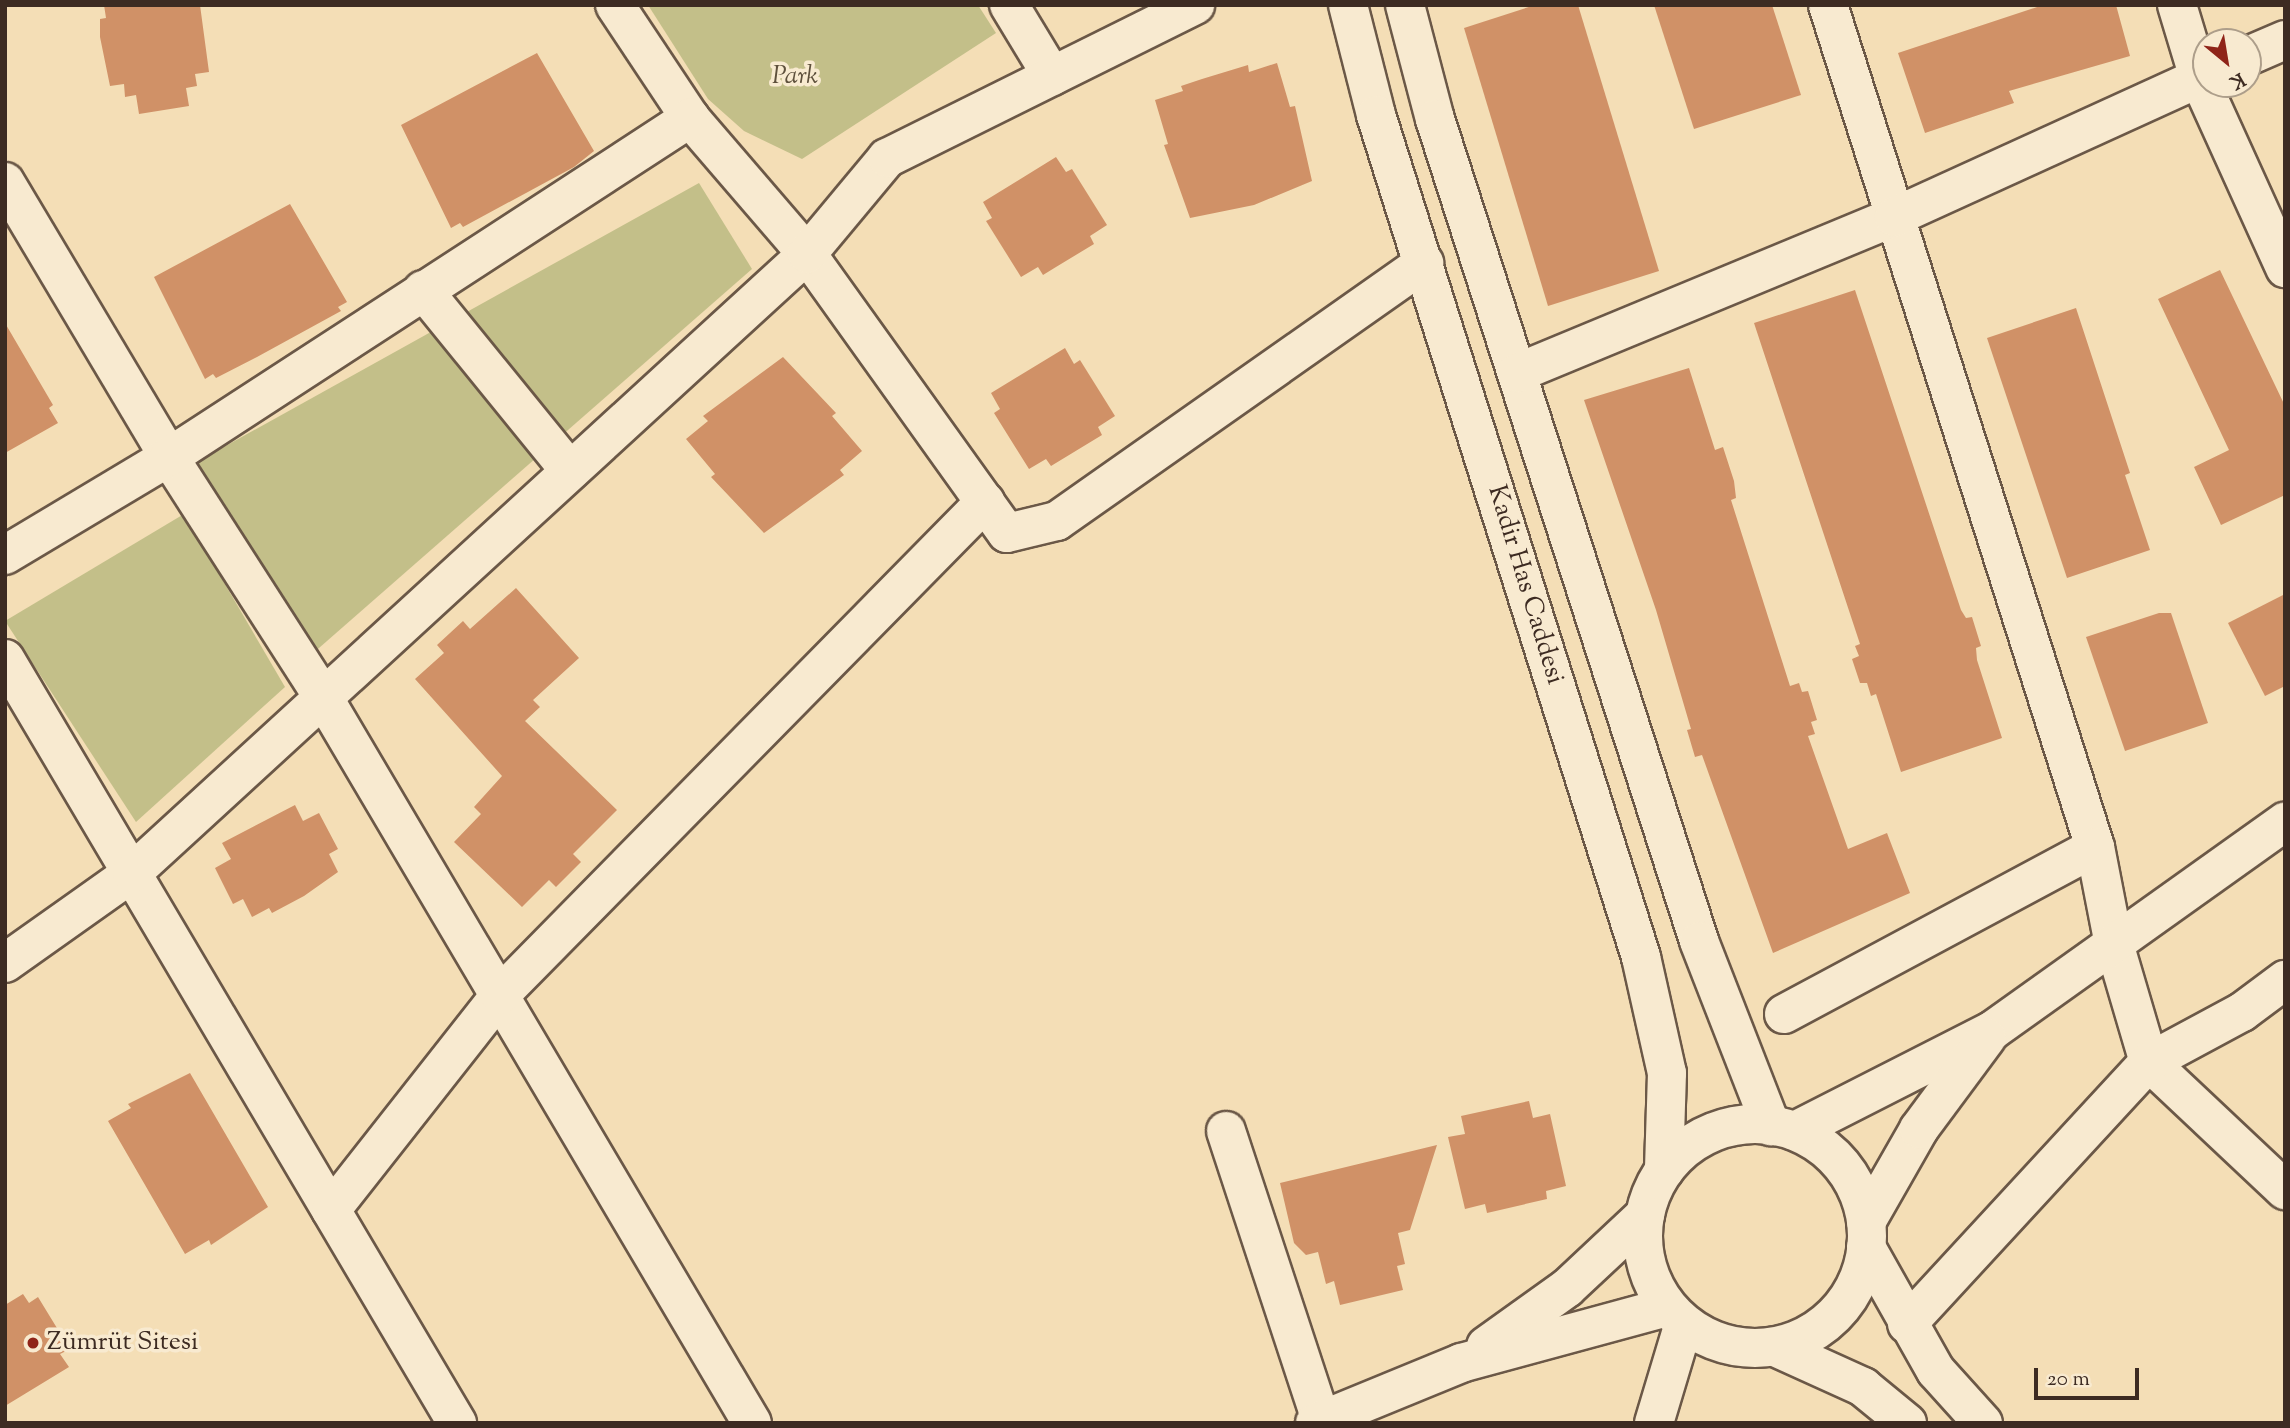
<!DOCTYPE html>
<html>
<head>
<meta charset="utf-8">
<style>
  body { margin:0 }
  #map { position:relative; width:2290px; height:1428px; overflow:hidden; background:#f4deb6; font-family:"Sorts Mill Goudy",serif }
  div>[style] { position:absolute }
  .green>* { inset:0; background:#c3bf89 }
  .building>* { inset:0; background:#d09167 }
  .roads { filter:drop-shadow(2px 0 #6b5847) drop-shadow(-2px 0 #6b5847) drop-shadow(0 2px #6b5847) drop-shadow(0 -2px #6b5847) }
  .minor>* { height:38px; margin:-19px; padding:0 19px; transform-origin:19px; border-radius:19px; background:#f8ead0 }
  .minor>.ring { margin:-19px; padding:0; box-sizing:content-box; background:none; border:38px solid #f8ead0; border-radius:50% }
  .dots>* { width:19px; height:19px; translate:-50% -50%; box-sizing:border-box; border:4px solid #f8ead0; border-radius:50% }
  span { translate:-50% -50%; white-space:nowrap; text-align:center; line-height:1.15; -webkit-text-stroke:7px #f8ead0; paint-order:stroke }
  .park-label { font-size:26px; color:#5e503c; font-style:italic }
  .street-label { font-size:26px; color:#3d2b22 }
  .poi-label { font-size:26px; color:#3d2b22 }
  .left { translate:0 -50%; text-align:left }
  .frame { position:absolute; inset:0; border:7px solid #3d2b22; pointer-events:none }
  .north { position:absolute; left:2192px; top:28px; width:70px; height:70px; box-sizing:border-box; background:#f8ead0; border:2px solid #ad9e8a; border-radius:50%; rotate:150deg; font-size:19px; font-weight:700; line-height:28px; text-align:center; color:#3d2b22 }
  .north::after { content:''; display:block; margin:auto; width:24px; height:32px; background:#8f2418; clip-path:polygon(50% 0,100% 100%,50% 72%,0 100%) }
  .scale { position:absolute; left:2034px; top:1368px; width:105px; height:32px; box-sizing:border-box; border:4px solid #3d2b22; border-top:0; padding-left:9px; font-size:21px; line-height:24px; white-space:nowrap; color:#3d2b22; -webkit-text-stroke:5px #f8ead0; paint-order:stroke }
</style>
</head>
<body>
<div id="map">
  <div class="green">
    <div style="clip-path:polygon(648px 5px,978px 5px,996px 33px,802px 159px,744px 131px,708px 99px)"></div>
    <div style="clip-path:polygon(699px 183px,752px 269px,311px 655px,195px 463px)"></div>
    <div style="clip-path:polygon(184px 514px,285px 687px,136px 822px,5px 621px)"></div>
  </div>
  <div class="building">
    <div style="clip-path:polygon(104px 5px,200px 5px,209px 72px,195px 74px,197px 86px,186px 88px,189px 106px,139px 114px,136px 95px,125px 97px,124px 84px,110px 86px,100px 37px,100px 19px,106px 18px)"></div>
    <div style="clip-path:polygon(1535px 5px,1578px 5px,1659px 271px,1548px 306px,1464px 28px)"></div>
    <div style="clip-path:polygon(1654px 5px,1772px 5px,1801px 95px,1694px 129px)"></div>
    <div style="clip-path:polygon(2043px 5px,2116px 5px,2130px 56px,2009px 91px,2014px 103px,1925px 133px,1898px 53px)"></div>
    <div style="clip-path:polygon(537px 53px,594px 151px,574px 167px,463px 227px,460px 223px,451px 228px,401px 125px)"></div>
    <div style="clip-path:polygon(1277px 63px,1290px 107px,1295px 106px,1312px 181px,1254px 205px,1190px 218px,1164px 145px,1168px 144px,1155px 100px,1183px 91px,1181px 86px,1202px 79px,1248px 65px,1249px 72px)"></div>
    <div style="clip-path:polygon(1056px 157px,1066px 172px,1072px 169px,1107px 225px,1090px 236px,1094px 244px,1056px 267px,1043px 275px,1038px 267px,1021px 277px,986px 221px,992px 218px,983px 202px)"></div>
    <div style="clip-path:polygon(290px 204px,347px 302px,338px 307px,341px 311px,257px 357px,216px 378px,213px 374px,205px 379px,154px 277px)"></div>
    <div style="clip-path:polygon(2220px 270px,2285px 406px,2285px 495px,2221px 525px,2194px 467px,2229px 450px,2158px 299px)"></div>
    <div style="clip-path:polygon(1855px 290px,1961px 610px,1966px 618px,1972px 617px,1981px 646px,1976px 648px,1977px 660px,2002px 738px,1901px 772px,1876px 694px,1871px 696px,1867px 683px,1860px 683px,1852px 659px,1859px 656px,1855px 646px,1860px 644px,1754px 323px)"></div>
    <div style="clip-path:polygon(2076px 308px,2130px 473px,2125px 475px,2150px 550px,2067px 578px,1987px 338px)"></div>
    <div style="clip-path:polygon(5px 323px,53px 405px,49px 408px,58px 423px,5px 453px)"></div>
    <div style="clip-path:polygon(1065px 348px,1074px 364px,1080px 360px,1115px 416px,1098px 427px,1102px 435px,1051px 466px,1046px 459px,1029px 469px,994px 413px,1000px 409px,991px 393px)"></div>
    <div style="clip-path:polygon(783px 357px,836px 413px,832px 416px,862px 451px,840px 470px,844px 475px,764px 533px,711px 477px,715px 474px,686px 439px,708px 421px,703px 416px)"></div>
    <div style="clip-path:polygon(1689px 368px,1715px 450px,1723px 447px,1734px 481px,1736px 498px,1731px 500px,1790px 686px,1799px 683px,1802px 692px,1808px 691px,1817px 720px,1811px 722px,1815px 734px,1808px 736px,1848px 849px,1887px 833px,1910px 893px,1773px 953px,1702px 755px,1695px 757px,1687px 730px,1691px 729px,1656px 610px,1584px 400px)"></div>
    <div style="clip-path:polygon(516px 588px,579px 658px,533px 700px,540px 707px,525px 721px,617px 810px,573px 854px,581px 862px,556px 887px,549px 880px,522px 907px,454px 842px,481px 814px,474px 807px,502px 776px,415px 679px,444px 653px,437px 645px,463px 621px,470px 629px)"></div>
    <div style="clip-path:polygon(2285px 594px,2285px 686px,2265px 696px,2228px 623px)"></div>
    <div style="clip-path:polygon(2159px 613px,2171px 613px,2208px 723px,2125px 751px,2086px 637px)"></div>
    <div style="clip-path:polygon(295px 805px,303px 821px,319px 813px,338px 849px,329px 854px,338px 872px,304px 896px,272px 913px,269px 908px,252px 917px,243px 899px,233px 904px,215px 868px,231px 859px,222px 843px)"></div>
    <div style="clip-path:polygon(190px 1073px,268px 1207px,211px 1245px,209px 1240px,185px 1254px,108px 1121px,131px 1108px,128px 1104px)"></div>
    <div style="clip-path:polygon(1529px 1101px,1533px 1118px,1550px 1114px,1566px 1186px,1546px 1191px,1547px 1199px,1487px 1213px,1485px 1204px,1465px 1209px,1448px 1137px,1465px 1134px,1461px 1116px)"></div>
    <div style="clip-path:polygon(1437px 1145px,1410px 1230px,1398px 1233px,1405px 1264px,1397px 1266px,1403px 1290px,1340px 1305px,1334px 1281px,1326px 1284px,1318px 1252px,1306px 1255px,1294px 1243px,1280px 1183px)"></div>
    <div style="clip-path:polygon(23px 1294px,29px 1303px,38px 1297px,60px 1333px,56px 1335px,66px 1351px,60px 1354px,69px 1367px,5px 1406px,5px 1305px)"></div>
  </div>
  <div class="roads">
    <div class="minor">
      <div style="left:615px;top:5px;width:136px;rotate:56.4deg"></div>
      <div style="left:690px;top:118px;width:179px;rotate:49.3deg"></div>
      <div style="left:807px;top:254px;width:343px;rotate:54.4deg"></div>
      <div style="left:1007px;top:533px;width:51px;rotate:-13.5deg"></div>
      <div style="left:1057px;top:521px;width:449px;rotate:-35.1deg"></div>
      <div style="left:1009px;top:5px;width:83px;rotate:58.8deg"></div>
      <div style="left:1348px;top:5px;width:114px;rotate:75.7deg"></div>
      <div style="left:1376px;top:115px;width:883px;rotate:72.53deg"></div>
      <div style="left:1641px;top:957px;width:119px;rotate:77.4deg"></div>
      <div style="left:1667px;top:1073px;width:98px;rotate:91.8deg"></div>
      <div style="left:1405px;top:5px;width:118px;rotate:75.3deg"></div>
      <div style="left:1435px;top:119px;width:863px;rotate:72.19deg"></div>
      <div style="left:1699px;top:941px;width:199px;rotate:68.7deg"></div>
      <div style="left:1828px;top:5px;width:883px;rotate:72.41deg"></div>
      <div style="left:2095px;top:847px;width:95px;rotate:79deg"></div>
      <div style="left:2113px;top:940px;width:127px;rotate:73.6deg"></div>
      <div style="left:2149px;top:1062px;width:187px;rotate:43.3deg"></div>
      <div style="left:2177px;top:5px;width:76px;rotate:73.2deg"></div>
      <div style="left:2199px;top:78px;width:209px;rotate:65.6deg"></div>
      <div style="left:2248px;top:56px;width:40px;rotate:-23.4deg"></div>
      <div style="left:5px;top:182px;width:320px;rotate:59.2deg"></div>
      <div style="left:169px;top:457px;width:285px;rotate:57.3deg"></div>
      <div style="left:323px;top:697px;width:843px;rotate:59.42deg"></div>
      <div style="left:423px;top:290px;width:233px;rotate:50.9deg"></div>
      <div style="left:1517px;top:373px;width:408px;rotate:-22.5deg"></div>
      <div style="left:1894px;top:217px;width:343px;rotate:-24.5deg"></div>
      <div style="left:5px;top:555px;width:191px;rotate:-30.9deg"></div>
      <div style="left:169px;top:457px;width:622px;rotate:-33.05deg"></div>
      <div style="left:5px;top:659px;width:888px;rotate:59.39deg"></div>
      <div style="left:5px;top:963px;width:156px;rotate:-35.3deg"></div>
      <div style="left:132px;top:873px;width:916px;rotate:-42.52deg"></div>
      <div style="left:807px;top:254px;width:125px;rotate:-50.2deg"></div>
      <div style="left:887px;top:158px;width:344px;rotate:-26.4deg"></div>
      <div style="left:1784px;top:1014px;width:353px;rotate:-28.2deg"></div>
      <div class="ring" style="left:1643px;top:1124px;width:186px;height:186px"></div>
      <div style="left:1226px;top:1131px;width:304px;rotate:71.8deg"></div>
      <div style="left:1795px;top:1131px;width:222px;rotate:-27deg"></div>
      <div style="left:1993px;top:1030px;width:359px;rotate:-35.5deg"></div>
      <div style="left:331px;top:1210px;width:273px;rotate:-51.8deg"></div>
      <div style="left:500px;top:995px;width:692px;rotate:-45.47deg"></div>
      <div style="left:1866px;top:1222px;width:107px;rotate:-60.3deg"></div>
      <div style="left:1919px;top:1129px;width:114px;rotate:-53.5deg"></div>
      <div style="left:1866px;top:1247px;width:142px;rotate:60.6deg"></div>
      <div style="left:1936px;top:1371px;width:70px;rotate:47.9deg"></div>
      <div style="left:1907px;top:1324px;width:357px;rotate:-47.3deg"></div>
      <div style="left:2149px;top:1062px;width:106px;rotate:-28.3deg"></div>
      <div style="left:2242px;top:1012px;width:54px;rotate:-36.7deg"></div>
      <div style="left:1486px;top:1346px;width:100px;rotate:-35.6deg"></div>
      <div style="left:1567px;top:1288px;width:107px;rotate:-43.1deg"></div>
      <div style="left:1775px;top:1347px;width:97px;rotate:24.4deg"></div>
      <div style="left:1863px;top:1387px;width:57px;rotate:39.3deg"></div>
      <div style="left:1315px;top:1423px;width:158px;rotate:-22.3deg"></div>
      <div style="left:1461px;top:1363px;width:213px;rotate:-15.2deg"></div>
      <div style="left:1654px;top:1423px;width:104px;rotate:-73.3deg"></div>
    </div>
  </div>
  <div class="dots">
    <div style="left:33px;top:1343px;background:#8f2418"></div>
  </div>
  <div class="park-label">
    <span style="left:795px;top:77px">Park</span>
  </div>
  <div class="street-label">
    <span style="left:1525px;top:585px;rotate:73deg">Kadir Has Caddesi</span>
  </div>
  <div class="poi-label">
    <span class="left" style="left:47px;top:1343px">Zümrüt Sitesi</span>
  </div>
  <div class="frame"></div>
  <div class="north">K</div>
  <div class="scale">20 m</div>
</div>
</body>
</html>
